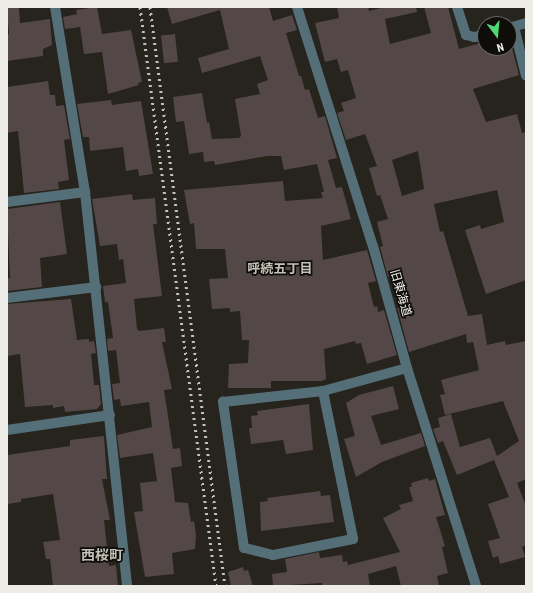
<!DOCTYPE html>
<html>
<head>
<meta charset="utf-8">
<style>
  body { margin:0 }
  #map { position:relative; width:533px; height:593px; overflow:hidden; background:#26241c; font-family:"Roboto Condensed","Noto Sans JP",sans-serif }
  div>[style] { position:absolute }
  .building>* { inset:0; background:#534847; transform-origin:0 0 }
  .street>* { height:10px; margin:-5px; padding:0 5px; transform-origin:5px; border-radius:5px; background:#556f79 }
  .rail>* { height:3px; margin-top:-1.5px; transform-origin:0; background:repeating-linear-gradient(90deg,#c2c1ba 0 2px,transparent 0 6px) }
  span { translate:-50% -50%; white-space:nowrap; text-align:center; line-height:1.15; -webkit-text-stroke:3.5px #0e0d0a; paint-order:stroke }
  .street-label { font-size:12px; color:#edece6 }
  .neighbourhood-label { font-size:13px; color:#c4c2b7; font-weight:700 }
  .quarter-label { font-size:14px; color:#c4c2b7; font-weight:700 }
  .frame { position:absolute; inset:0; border:8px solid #edece6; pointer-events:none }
  .north { position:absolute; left:477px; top:16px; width:40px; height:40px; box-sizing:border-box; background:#0e0d0a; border:1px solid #676662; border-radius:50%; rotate:164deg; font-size:11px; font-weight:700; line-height:16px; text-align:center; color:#edece6 }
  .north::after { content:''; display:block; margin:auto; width:14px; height:18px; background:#4fd675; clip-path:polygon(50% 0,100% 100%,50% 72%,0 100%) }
</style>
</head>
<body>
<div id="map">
  <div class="building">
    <div style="clip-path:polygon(7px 7px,19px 7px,20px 23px,50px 19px,52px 45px,43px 49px,43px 56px,7px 61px,7px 34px,9px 34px)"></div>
    <div style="clip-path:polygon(97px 7px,102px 34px,131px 30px,142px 82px,138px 83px,139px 85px,108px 94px,102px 52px,84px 54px,80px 27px,65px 29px,63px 17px,77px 14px,76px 10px)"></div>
    <div style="clip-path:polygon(167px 7px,269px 7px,273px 21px,292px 15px,297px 30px,286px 33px,299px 76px,301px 76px,305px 90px,309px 89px,318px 118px,325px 116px,337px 158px,328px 160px,336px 188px,342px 187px,351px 219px,321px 226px,323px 260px,367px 250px,376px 281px,368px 283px,374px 307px,377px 306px,378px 312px,384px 310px,397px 355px,367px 364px,361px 343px,356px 344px,355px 341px,324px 349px,326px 379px,322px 381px,271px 381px,271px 388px,228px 388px,229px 364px,248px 363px,249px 340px,242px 340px,240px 311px,230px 312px,230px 308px,212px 309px,209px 279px,228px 278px,225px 249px,196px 249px,194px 223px,190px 224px,184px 190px,283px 181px,285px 201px,323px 198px,321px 192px,324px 192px,317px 164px,284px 170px,281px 156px,267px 156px,215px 165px,214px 161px,204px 162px,203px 152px,189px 154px,184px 121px,176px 122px,173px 97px,202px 93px,207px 123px,209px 122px,212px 139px,239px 138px,241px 136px,235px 99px,260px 94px,257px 84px,268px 80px,260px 56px,202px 73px,198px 58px,229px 49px,220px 10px,172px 24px)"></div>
    <div style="clip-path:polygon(evenodd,337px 7px,368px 7px,369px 11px,385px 7px,416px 7px,417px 12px,385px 19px,390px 44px,431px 33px,424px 7px,448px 7px,459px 49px,485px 42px,485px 48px,512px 48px,519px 75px,473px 89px,486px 122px,517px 114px,522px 133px,526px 132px,526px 280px,486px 294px,465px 230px,480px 225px,481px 229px,504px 222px,497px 190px,434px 204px,440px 232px,443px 231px,468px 316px,482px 314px,487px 345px,505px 341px,506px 345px,526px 341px,526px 479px,517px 483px,526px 506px,526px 545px,522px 547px,525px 557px,500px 564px,498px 556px,493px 558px,488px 541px,500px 538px,488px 504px,509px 497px,494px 460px,457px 475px,443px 441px,438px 443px,433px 429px,440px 427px,438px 418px,451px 414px,460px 447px,490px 438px,497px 456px,519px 441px,503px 401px,445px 415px,440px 395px,445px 394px,441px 380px,479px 370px,473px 342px,467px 343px,466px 334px,409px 352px,397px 307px,402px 305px,393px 276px,388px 277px,380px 247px,383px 246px,377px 222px,388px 219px,380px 195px,377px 196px,369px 168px,377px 166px,365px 134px,346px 140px,337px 113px,344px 111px,341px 103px,356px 98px,348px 70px,341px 72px,337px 59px,325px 62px,315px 23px,339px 18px,337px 7px,418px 151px,424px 189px,402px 196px,392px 160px,418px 151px)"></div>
    <div style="left:175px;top:34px;width:28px;height:14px;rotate:84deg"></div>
    <div style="clip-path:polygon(48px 81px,50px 95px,55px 95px,56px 106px,64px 105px,70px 139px,64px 140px,69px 180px,58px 182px,59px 189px,24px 193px,18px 131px,7px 133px,7px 87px)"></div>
    <div style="clip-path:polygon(111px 100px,112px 105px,141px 101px,153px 174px,139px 176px,138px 169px,126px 171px,123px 147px,90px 151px,89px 137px,83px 137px,77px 104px)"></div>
    <div style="clip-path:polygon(132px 194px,133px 200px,155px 198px,157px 224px,153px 224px,162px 296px,134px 299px,137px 329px,139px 331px,164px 328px,166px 342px,162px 342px,172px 389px,164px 390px,173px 449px,180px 448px,182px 466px,171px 468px,175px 502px,188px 503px,191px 522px,194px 521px,196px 535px,195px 549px,172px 553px,174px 574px,145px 577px,134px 512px,143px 511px,140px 483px,157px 481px,153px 453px,120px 458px,117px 435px,152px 427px,149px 402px,121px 406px,120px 399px,114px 400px,112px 384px,120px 383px,116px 350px,108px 351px,107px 339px,113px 338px,108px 302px,105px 302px,103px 286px,126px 283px,123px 259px,119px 260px,117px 244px,100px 246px,92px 199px)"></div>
    <div style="clip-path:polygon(60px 202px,67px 254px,40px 258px,42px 287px,7px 291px,7px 278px,10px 278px,7px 209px)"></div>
    <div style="clip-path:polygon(71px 299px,77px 340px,89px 339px,89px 342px,94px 341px,96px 353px,91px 354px,94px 385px,99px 385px,101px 404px,97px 409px,65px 412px,64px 406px,53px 408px,53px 405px,25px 407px,20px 354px,7px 356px,7px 304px)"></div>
    <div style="clip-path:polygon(393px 386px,399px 409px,371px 416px,381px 445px,421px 433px,425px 446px,382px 462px,356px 477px,344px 439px,355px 436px,346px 403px,359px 395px)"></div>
    <div style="clip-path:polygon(309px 404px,313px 450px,286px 454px,283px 440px,251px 444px,249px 428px,252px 428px,251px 416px,258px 415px,257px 411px)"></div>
    <div style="clip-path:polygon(104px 436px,107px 479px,102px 479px,110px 520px,104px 520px,109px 566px,116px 565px,118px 586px,53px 586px,50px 559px,46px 559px,43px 542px,60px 540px,53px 494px,21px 499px,21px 502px,7px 504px,7px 455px,70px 446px,70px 440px)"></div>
    <div style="clip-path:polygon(428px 478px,429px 481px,435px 479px,445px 515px,436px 517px,445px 546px,442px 547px,448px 573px,437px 576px,439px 586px,401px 586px,396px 566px,368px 574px,370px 586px,322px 586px,322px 583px,273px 586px,272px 574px,287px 572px,285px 559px,319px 552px,320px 558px,342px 555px,343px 562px,347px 561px,348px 565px,400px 552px,383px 518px,401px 509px,399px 505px,413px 501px,409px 487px,412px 487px,411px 483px)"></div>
    <div style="clip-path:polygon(320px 491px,321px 496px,330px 495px,334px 522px,261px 531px,260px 502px,268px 501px,267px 498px)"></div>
    <div style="clip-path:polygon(243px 567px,244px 571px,248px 570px,253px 586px,231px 586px,228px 572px)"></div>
  </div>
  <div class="street">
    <div style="left:55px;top:7px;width:187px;rotate:80.8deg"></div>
    <div style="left:85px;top:192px;width:396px;rotate:83.9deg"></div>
    <div style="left:297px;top:7px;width:251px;rotate:72.4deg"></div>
    <div style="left:373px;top:246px;width:127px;rotate:74.4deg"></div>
    <div style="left:407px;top:368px;width:229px;rotate:72.4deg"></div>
    <div style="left:457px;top:7px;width:29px;rotate:72deg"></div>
    <div style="left:466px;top:35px;width:9px;rotate:13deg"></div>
    <div style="left:475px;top:37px;width:10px;rotate:-17deg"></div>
    <div style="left:514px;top:27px;width:50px;rotate:76.2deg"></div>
    <div style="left:509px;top:28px;width:18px;rotate:-16deg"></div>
    <div style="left:7px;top:202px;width:79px;rotate:-7.3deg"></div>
    <div style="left:7px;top:298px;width:90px;rotate:-7deg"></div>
    <div style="left:323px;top:391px;width:151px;rotate:78.5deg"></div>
    <div style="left:353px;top:539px;width:82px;rotate:168.7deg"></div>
    <div style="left:273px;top:555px;width:30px;rotate:-166deg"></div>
    <div style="left:244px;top:548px;width:148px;rotate:-98.2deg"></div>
    <div style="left:223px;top:402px;width:101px;rotate:-6.3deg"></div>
    <div style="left:323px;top:391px;width:87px;rotate:-15.3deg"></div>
    <div style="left:7px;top:430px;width:104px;rotate:-8.3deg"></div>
  </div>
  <div class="rail">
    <div style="left:140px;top:7px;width:584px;rotate:82.52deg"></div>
    <div style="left:150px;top:7px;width:584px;rotate:82.62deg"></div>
  </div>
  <div class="street-label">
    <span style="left:400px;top:293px;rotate:74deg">旧東海道</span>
  </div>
  <div class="neighbourhood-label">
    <span style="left:280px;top:269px">呼続五丁目</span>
  </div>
  <div class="quarter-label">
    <span style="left:102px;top:555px">西桜町</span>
  </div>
  <div class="frame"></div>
  <div class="north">N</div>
</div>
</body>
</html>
